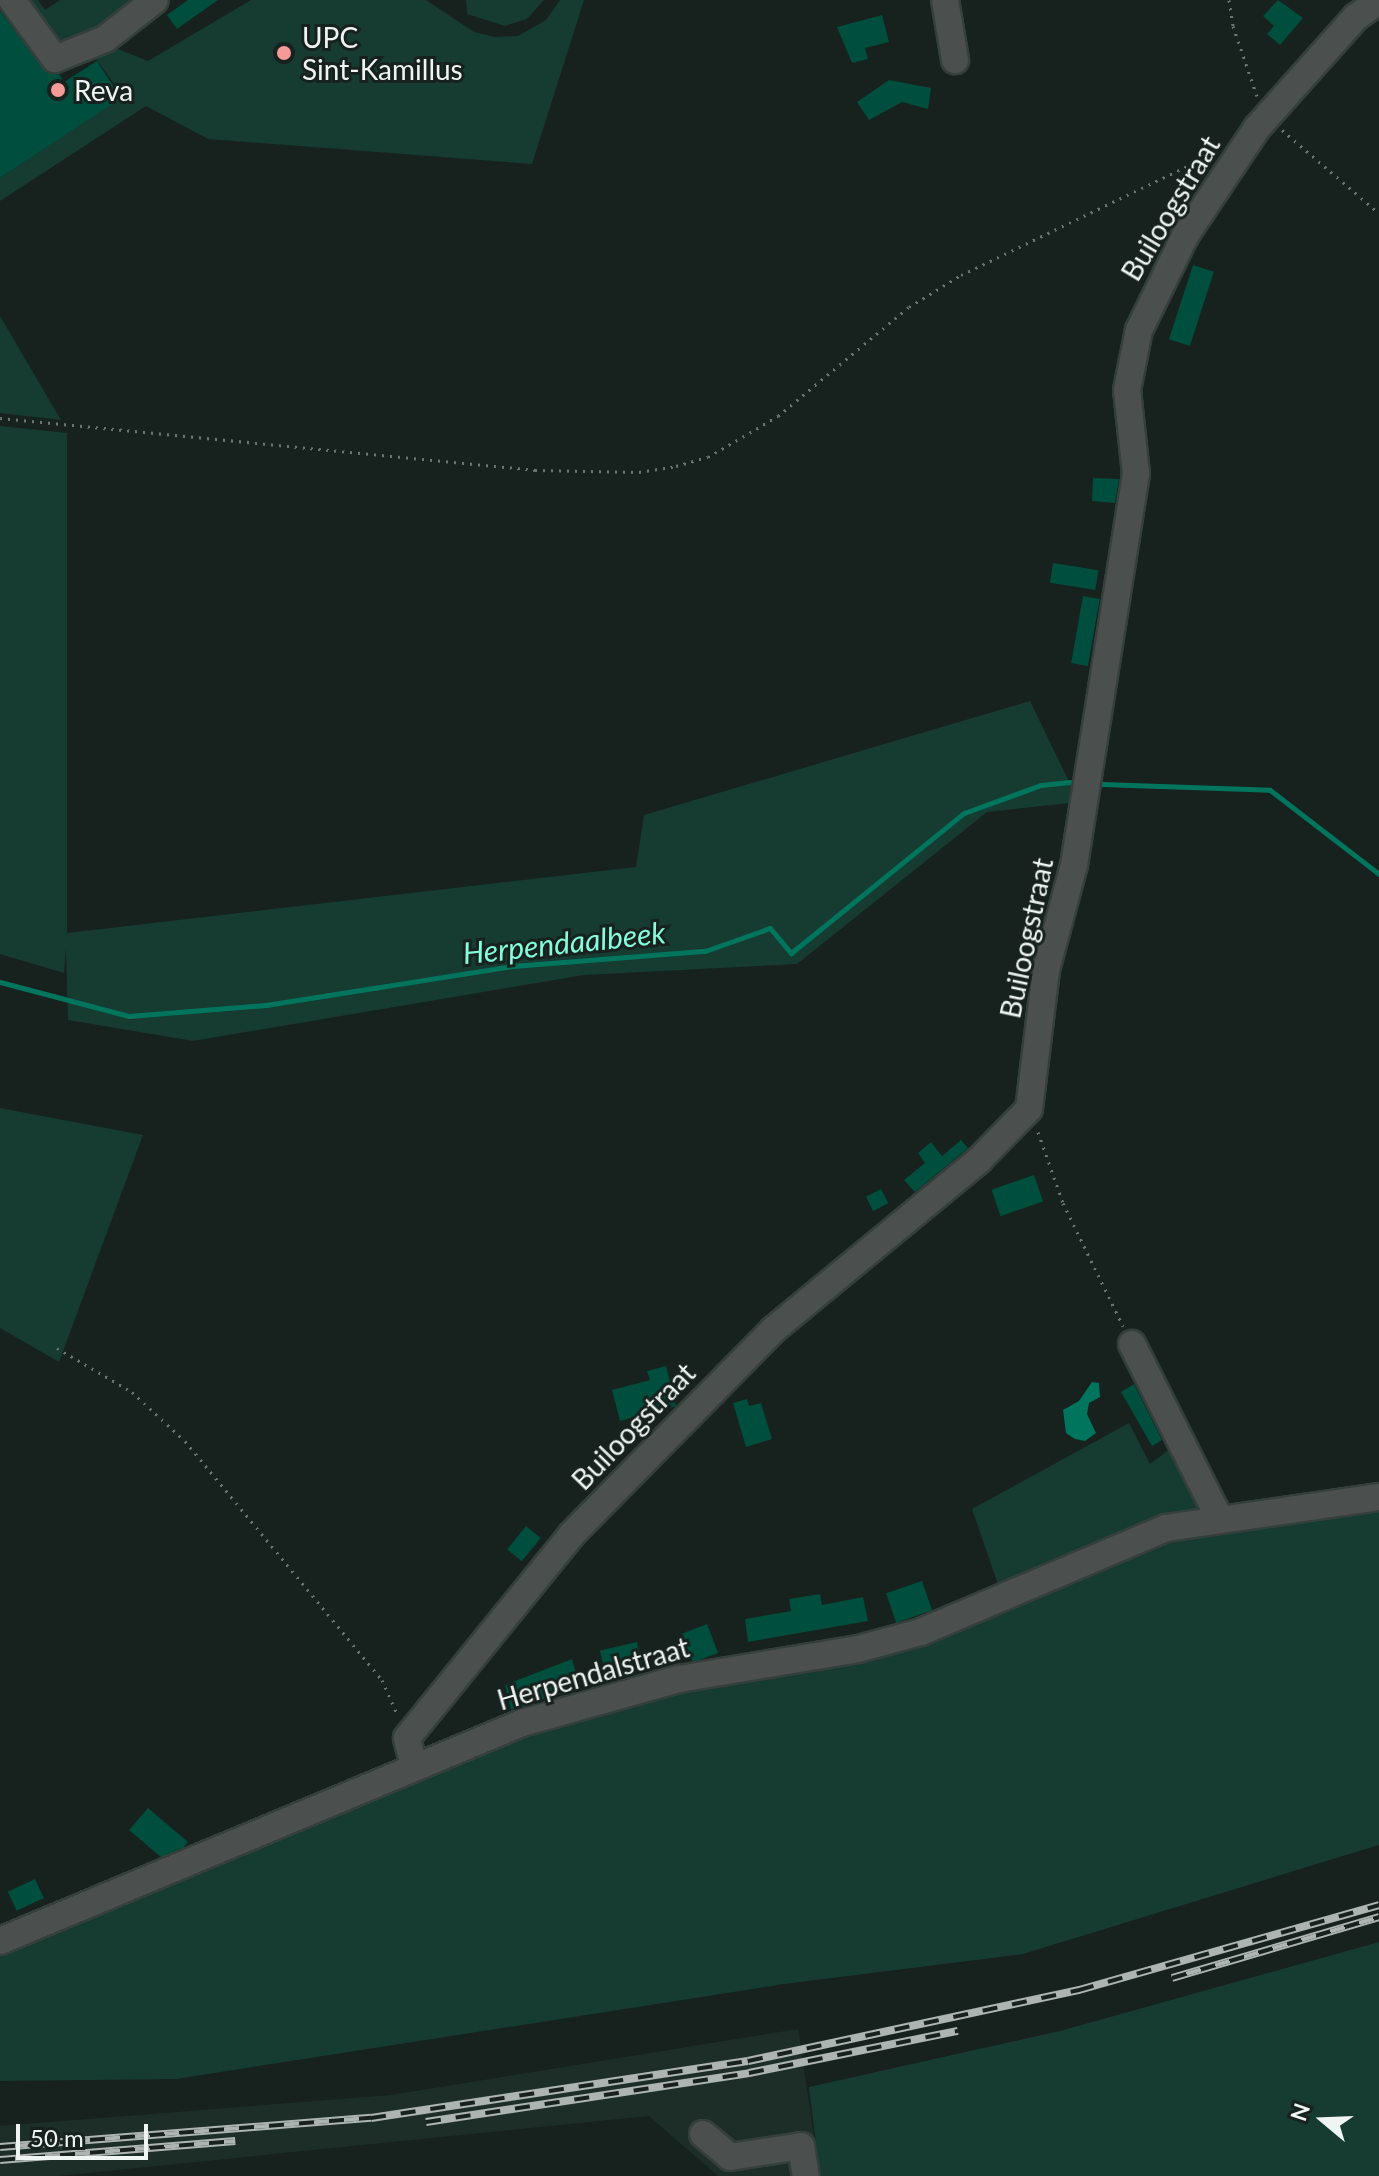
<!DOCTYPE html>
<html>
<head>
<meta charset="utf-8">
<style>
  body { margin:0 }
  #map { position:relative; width:1379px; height:2176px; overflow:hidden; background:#17211e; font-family:Lato,sans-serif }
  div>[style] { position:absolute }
  .built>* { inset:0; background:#1d2e29 }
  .green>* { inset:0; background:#163b31 }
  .water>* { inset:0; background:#00755e }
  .stream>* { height:5px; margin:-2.5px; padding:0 2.5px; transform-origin:2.5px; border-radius:2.5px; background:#00755e }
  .building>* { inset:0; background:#004e3e; transform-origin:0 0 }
  .path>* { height:3px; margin-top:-1.5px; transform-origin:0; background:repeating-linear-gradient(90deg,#6d7572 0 2px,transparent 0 8px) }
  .roads { filter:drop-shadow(2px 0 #353f3c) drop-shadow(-2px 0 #353f3c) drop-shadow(0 2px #353f3c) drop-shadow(0 -2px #353f3c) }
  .minor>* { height:26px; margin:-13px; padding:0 13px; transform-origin:13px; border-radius:13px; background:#4b504e }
  .rail>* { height:8px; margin-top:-4px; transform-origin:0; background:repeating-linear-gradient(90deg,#17211e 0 15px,#adb4b2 0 30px); box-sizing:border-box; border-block:2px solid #adb4b2 }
  .dots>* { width:22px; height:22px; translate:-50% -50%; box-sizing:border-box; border:4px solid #17211e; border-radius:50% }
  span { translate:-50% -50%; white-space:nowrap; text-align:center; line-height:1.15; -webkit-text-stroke:6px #17211e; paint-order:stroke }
  .poi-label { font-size:28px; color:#eff5f3 }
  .left { translate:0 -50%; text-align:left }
  .street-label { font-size:28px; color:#eff5f3 }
  .water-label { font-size:30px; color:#83fddb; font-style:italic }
  .north { position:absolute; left:1283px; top:2080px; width:80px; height:80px; -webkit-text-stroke:6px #17211e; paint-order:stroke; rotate:289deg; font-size:22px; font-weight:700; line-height:32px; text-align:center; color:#eff5f3 }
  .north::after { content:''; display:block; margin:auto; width:28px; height:36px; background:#eff5f3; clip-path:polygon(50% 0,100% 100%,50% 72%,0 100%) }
  .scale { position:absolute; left:16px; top:2124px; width:132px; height:36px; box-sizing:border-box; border:4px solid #eff5f3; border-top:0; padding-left:10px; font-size:24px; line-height:28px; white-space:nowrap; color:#eff5f3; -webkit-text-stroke:6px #17211e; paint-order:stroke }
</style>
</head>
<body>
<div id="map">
  <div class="built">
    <div style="clip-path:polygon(798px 2029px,820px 2176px,718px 2176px,649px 2116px,58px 2176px,0 2176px,0 2126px,391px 2095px)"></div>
  </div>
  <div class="green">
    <div style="clip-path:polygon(19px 0,38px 0,45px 10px,60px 0,141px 0,79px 40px,62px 45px,47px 44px)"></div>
    <div style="clip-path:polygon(251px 0,426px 0,474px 32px,495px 37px,518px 36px,546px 20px,560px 0,584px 0,532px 164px,208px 139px,146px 106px,0 201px,0 178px,123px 96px,96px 59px,113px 47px,148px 61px)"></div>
    <div style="clip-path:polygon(466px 0,544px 0,527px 19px,505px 26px,467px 14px)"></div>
    <div style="clip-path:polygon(0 316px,61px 420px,0 413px)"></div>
    <div style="clip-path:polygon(0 426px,67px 433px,67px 933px,636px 867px,644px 815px,1030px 701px,1079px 802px,987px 812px,797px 964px,584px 975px,193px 1041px,68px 1020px,66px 949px,64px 973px,0 954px)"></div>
    <div style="clip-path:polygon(0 1108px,143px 1135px,59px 1362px,0 1328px)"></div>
    <div style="clip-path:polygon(1129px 1423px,1150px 1464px,1182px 1440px,1219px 1518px,1003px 1599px,972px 1509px)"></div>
    <div style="clip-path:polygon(1379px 1504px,1379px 1845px,1023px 1954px,784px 1984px,176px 2079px,0 2081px,0 1947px,531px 1727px,900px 1644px,1169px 1534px)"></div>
    <div style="clip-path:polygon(1379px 1942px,1379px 2176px,820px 2176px,809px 2087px,1060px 2031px)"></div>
  </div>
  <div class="water">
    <div style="clip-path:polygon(1092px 1382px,1099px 1383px,1100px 1397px,1089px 1403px,1087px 1414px,1096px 1433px,1085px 1441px,1075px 1439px,1066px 1433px,1063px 1410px,1079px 1401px)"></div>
  </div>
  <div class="stream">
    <div style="left:1102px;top:784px;width:168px;rotate:2deg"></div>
    <div style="left:1270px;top:790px;width:138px;rotate:37.6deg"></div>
    <div style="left:0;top:982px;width:133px;rotate:14.8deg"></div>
    <div style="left:129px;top:1016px;width:137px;rotate:-4.6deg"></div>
    <div style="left:266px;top:1005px;width:250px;rotate:-9deg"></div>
    <div style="left:513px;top:966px;width:193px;rotate:-4.5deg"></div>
    <div style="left:705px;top:951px;width:69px;rotate:-19.5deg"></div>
    <div style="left:770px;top:928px;width:33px;rotate:50deg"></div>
    <div style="left:791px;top:953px;width:223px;rotate:-39deg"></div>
    <div style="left:964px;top:813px;width:82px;rotate:-20deg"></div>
    <div style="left:1041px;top:785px;width:29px;rotate:-6deg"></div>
  </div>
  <div class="building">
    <div style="clip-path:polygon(188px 0,218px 0,177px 29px,167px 15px)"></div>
    <div style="clip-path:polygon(1278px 0,1303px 18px,1280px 45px,1267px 34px,1274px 26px,1263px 16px)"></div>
    <div style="clip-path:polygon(0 11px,47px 73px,59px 74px,64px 82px,97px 61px,121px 98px,0 178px)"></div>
    <div style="clip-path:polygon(882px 15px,889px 42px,865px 48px,868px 59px,852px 63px,837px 27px)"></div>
    <div style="clip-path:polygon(889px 80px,931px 88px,928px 109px,902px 102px,869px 120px,857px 102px)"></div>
    <div style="left:1193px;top:265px;width:22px;height:78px;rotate:18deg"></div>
    <div style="clip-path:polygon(1093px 478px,1119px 479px,1115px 503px,1092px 501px)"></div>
    <div style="left:1053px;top:563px;width:46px;height:20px;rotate:9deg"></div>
    <div style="left:1083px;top:596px;width:17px;height:68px;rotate:10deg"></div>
    <div style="clip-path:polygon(961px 1140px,968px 1148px,915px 1192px,904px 1180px,925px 1163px,918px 1153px,931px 1142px,942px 1156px)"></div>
    <div style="left:1034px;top:1175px;width:28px;height:45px;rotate:71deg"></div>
    <div style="left:881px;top:1189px;width:16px;height:17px;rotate:63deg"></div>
    <div style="clip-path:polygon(666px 1366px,676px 1406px,620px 1421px,612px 1390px,650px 1380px,647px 1371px)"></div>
    <div style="clip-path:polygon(1134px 1384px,1162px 1440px,1152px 1446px,1121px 1392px)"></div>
    <div style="clip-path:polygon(747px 1399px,749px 1406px,761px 1403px,772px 1439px,746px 1447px,733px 1403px)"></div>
    <div style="left:526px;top:1526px;width:19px;height:30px;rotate:39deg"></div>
    <div style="left:922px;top:1581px;width:31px;height:38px;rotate:71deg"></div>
    <div style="clip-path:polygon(820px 1594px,822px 1605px,863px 1597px,868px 1621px,748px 1642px,745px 1619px,791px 1611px,789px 1599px)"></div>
    <div style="left:707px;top:1624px;width:31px;height:27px;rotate:69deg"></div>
    <div style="left:637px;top:1642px;width:26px;height:38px;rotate:77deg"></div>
    <div style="clip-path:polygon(572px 1659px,580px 1687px,511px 1710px,505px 1685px)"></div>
    <div style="clip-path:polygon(148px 1808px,188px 1842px,184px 1847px,161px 1857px,129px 1830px)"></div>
    <div style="left:35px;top:1879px;width:21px;height:30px;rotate:65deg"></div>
  </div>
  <div class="path">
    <div style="left:1229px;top:0;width:26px;rotate:81deg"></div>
    <div style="left:1233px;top:26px;width:74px;rotate:71.1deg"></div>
    <div style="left:1282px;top:130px;width:128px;rotate:40.6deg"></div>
    <div style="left:0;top:418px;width:538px;rotate:5.55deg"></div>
    <div style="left:535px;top:470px;width:104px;rotate:1.1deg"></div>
    <div style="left:639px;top:472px;width:37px;rotate:-9deg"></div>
    <div style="left:676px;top:466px;width:33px;rotate:-16deg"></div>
    <div style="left:708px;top:457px;width:81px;rotate:-30.4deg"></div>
    <div style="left:778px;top:416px;width:170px;rotate:-39.8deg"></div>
    <div style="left:909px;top:307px;width:61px;rotate:-31.6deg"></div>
    <div style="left:961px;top:275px;width:279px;rotate:-25.7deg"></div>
    <div style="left:1038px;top:1132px;width:75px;rotate:70.6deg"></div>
    <div style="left:1063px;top:1203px;width:137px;rotate:64deg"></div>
    <div style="left:57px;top:1348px;width:87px;rotate:30.4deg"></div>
    <div style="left:132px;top:1392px;width:72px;rotate:42.8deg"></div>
    <div style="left:185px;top:1441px;width:310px;rotate:50.5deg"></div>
    <div style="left:382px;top:1680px;width:39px;rotate:66deg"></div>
  </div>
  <div class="roads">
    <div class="minor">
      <div style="left:12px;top:0;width:73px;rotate:53.9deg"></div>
      <div style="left:55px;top:59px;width:54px;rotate:-21.8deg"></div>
      <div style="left:105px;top:39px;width:63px;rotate:-38deg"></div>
      <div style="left:945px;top:0;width:61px;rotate:80.5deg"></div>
      <div style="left:1132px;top:1344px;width:195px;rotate:63.4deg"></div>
      <div style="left:414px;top:1765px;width:28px;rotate:-105deg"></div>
      <div style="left:407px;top:1738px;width:262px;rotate:-51deg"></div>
      <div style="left:572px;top:1534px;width:286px;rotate:-45.4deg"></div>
      <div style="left:773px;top:1330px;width:267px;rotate:-39.5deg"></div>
      <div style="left:979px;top:1160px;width:71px;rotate:-45.6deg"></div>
      <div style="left:1029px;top:1109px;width:140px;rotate:-83deg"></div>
      <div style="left:1046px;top:970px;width:109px;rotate:-75.1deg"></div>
      <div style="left:1074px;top:865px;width:396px;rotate:-81deg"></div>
      <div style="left:1136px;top:474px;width:84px;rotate:-96.1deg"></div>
      <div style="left:1127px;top:390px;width:61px;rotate:-78.7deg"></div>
      <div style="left:1139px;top:330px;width:105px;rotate:-63.9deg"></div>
      <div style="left:1185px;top:236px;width:130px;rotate:-56.3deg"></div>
      <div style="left:1257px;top:128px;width:149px;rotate:-48.3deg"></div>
      <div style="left:1356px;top:17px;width:28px;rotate:-35deg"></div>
      <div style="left:0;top:1941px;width:566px;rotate:-22.67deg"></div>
      <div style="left:522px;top:1723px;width:163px;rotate:-15.7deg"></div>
      <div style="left:679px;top:1679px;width:181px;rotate:-9.5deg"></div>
      <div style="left:858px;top:1649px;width:65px;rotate:-15.1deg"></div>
      <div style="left:921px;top:1632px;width:266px;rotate:-23deg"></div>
      <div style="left:1166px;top:1528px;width:215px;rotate:-8.3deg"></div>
      <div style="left:703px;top:2134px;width:35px;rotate:40deg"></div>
      <div style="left:730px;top:2157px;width:72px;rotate:-8.8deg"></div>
      <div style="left:801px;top:2146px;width:30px;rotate:81deg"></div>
    </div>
  </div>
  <div class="rail">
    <div style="left:1172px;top:1978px;width:216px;rotate:-16.4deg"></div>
    <div style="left:426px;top:2122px;width:327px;rotate:-8.6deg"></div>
    <div style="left:749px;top:2073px;width:213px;rotate:-11.4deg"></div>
    <div style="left:0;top:2147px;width:372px;rotate:-4.5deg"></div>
    <div style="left:371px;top:2118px;width:381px;rotate:-8.6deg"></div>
    <div style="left:748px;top:2061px;width:339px;rotate:-12.1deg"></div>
    <div style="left:1079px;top:1990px;width:312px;rotate:-15.8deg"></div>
    <div style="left:0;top:2160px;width:236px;rotate:-4.6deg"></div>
  </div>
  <div class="dots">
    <div style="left:284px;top:53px;background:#f59b97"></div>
    <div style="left:58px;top:90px;background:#f59b97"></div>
  </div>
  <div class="poi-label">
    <span class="left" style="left:302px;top:53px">UPC<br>Sint-Kamillus</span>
    <span class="left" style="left:74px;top:90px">Reva</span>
  </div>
  <div class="street-label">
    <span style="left:1170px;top:208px;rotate:-59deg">Builoogstraat</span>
    <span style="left:1026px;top:938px;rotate:-78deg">Builoogstraat</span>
    <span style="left:633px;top:1426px;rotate:-46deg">Builoogstraat</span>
    <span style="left:593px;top:1673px;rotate:-16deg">Herpendalstraat</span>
  </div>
  <div class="water-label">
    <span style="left:564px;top:942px;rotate:-6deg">Herpendaalbeek</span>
  </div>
  <div class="north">N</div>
  <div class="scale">50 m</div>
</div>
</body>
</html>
